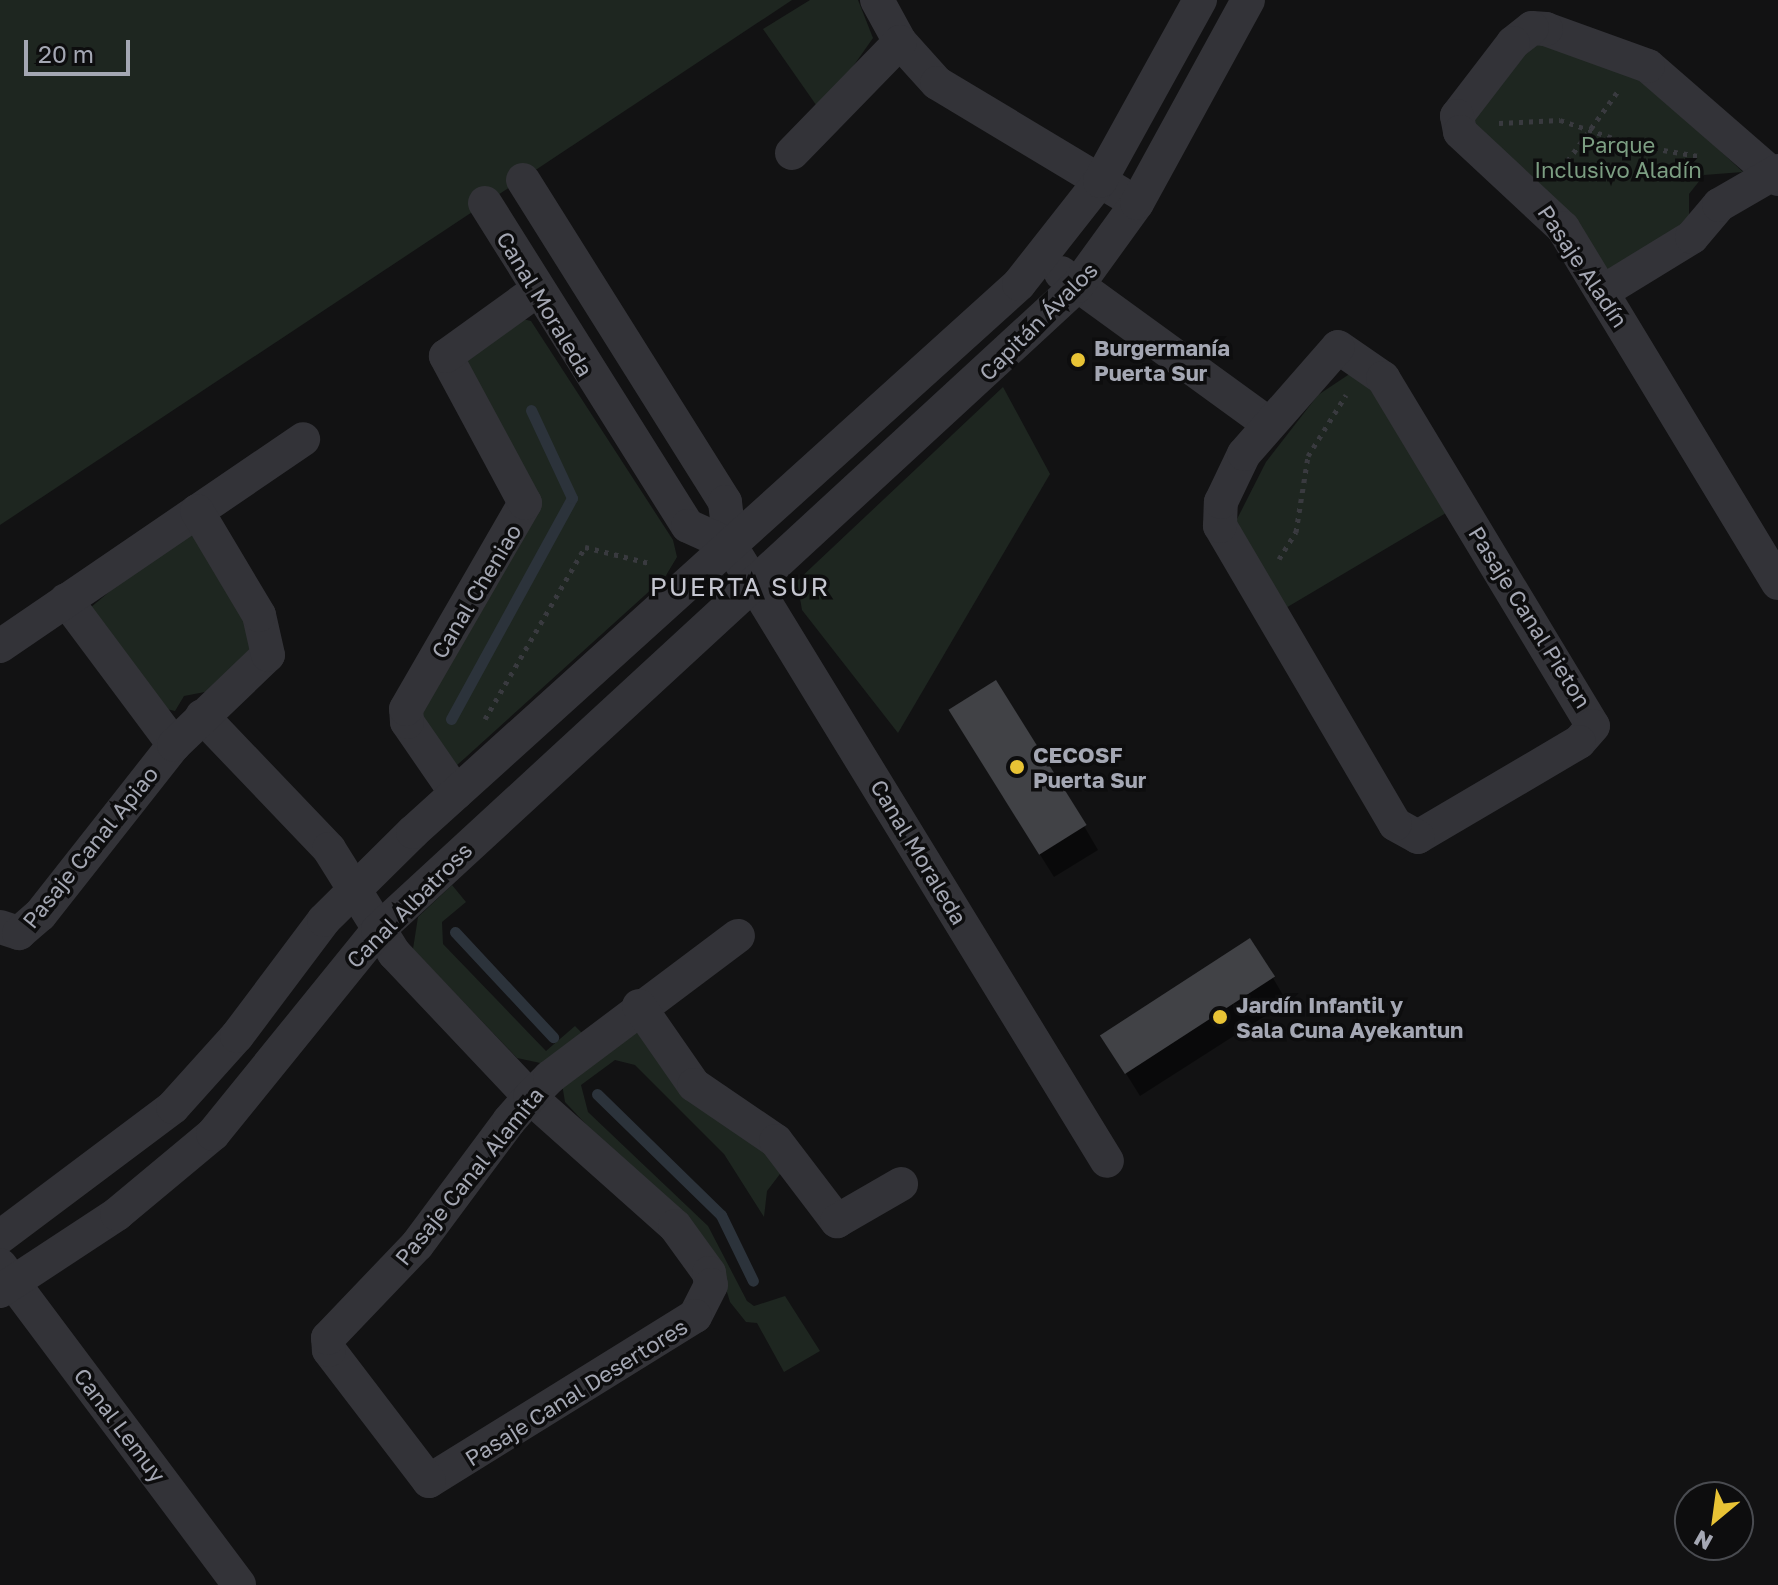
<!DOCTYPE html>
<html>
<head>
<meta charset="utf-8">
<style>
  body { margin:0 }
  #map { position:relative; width:1778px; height:1585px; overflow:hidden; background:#121213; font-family:"Golos Text",sans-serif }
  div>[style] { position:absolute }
  .green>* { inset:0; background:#1e2620 }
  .shadow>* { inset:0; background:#0007 }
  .stream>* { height:11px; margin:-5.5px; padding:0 5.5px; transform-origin:5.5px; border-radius:5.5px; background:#2c333b }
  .building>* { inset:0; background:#414246; transform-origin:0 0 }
  .path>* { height:5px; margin-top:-2.5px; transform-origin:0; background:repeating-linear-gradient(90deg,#393a3f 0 4px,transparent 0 10px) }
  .minor>* { height:34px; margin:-17px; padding:0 17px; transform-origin:17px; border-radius:17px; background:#333338 }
  .dots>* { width:22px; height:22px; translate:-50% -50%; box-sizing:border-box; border:4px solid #0d0d0e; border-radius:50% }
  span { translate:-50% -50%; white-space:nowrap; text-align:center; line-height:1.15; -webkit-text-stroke:7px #0d0d0e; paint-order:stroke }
  .park-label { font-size:22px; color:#7c9e82 }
  .street-label { font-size:22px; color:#a4a7b3 }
  .poi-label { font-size:22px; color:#a4a7b3; font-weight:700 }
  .left { translate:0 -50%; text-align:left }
  .quarter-label { font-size:26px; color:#c5c6d0; letter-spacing:2px }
  .north { position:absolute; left:1674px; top:1481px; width:80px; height:80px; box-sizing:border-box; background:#0d0d0e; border:2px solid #494b50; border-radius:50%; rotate:209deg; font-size:22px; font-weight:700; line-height:32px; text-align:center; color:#a4a7b3 }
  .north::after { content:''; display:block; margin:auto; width:28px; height:36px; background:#e8c335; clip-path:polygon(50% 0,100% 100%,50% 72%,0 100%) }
  .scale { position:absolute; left:24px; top:40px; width:106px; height:36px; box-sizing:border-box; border:4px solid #a4a7b3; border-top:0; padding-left:10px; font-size:24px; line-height:28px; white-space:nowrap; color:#a4a7b3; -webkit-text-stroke:6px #0d0d0e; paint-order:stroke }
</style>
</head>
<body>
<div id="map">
  <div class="green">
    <div style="clip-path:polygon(0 0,792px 0,0 525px)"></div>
    <div style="clip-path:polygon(810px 0,858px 0,873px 38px,821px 112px,763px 29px)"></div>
    <div style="clip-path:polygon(1552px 43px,1634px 71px,1743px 172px,1704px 175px,1689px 194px,1689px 221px,1610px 272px,1480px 142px,1471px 112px,1531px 45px)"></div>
    <div style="clip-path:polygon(523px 319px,531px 321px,673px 540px,677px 557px,665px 577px,455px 767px,415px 709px,527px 523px,459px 361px)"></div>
    <div style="clip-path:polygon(1357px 369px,1451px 510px,1279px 612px,1235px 523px,1266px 462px,1318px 395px)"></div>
    <div style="clip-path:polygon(1003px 387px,1050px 474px,898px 733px,802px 610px,797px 581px)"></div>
    <div style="clip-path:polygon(178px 534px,196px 534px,257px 642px,210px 691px,184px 696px,175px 711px,162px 708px,90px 608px)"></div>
    <div style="clip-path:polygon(452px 885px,466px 902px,442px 922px,443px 944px,546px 1051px,575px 1026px,582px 1033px,545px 1064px,517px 1058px,413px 949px,418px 917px)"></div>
    <div style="clip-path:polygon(632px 1028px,783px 1170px,767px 1191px,764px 1217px,724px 1154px,635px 1065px,615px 1060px,581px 1085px,588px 1112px,708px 1226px,747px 1301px,754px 1306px,785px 1296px,820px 1351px,784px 1372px,757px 1323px,746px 1322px,730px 1302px,719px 1266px,565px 1102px,562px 1084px)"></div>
  </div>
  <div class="shadow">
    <div style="clip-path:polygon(965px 734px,1084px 826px,1098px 850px,1054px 877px)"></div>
    <div style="clip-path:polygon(1273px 978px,1287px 1002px,1140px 1096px,1117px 1059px)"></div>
  </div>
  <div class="stream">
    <div style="left:451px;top:719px;width:252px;rotate:-61.3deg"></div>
    <div style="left:572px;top:498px;width:97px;rotate:-115deg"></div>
    <div style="left:455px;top:932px;width:144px;rotate:47deg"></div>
    <div style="left:597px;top:1094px;width:173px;rotate:44.3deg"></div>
    <div style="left:721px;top:1215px;width:73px;rotate:64.1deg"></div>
  </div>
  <div class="building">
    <div style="left:996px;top:680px;width:171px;height:56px;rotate:58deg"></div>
    <div style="left:1250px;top:938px;width:46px;height:179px;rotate:57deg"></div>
  </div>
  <div class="path">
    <div style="left:1499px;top:123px;width:61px;rotate:-2.8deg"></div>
    <div style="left:1560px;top:120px;width:78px;rotate:18.7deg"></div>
    <div style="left:1634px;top:145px;width:65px;rotate:9.8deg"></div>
    <div style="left:1556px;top:177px;width:106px;rotate:-54.2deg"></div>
    <div style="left:1279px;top:559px;width:32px;rotate:-58deg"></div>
    <div style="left:1296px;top:532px;width:77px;rotate:-81deg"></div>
    <div style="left:1308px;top:456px;width:72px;rotate:-58.1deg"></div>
    <div style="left:485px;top:719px;width:199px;rotate:-59.8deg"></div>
    <div style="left:585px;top:547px;width:66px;rotate:14deg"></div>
  </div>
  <div class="minor">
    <div style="left:877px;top:0;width:48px;rotate:61.3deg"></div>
    <div style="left:900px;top:42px;width:55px;rotate:47.9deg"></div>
    <div style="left:937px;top:83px;width:214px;rotate:31deg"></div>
    <div style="left:792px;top:153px;width:155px;rotate:-45.8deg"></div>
    <div style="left:1778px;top:179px;width:172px;rotate:-139deg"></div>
    <div style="left:1648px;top:66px;width:109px;rotate:-160.1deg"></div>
    <div style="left:1546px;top:29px;width:14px;rotate:-176deg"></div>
    <div style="left:1532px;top:28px;width:24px;rotate:142deg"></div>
    <div style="left:1513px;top:43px;width:92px;rotate:127.5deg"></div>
    <div style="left:1457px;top:116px;width:16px;rotate:79deg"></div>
    <div style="left:1460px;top:132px;width:141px;rotate:43deg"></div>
    <div style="left:1563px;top:228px;width:415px;rotate:58.8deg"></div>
    <div style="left:523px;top:180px;width:380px;rotate:57.9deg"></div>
    <div style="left:725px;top:502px;width:43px;rotate:83.4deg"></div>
    <div style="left:730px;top:545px;width:722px;rotate:58.53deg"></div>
    <div style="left:485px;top:203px;width:381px;rotate:57.9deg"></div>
    <div style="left:688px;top:526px;width:46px;rotate:24.3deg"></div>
    <div style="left:1061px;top:273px;width:253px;rotate:36deg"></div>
    <div style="left:1604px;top:291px;width:103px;rotate:-31.5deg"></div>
    <div style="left:1692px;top:237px;width:42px;rotate:-49.8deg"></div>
    <div style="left:1719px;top:205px;width:68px;rotate:-30deg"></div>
    <div style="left:1338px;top:347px;width:55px;rotate:34.6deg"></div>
    <div style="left:1383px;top:378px;width:406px;rotate:58.9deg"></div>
    <div style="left:1593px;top:726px;width:21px;rotate:131deg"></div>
    <div style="left:1579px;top:742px;width:187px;rotate:149.5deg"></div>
    <div style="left:1418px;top:837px;width:26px;rotate:-151deg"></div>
    <div style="left:1395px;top:824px;width:346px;rotate:-120.4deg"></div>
    <div style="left:1220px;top:526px;width:24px;rotate:-88deg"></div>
    <div style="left:1221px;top:502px;width:53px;rotate:-64.4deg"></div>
    <div style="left:1244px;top:454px;width:142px;rotate:-48.7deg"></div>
    <div style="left:66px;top:600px;width:181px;rotate:53.3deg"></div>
    <div style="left:0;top:646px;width:367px;rotate:-34.3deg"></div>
    <div style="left:202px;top:716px;width:184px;rotate:46.3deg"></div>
    <div style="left:329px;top:849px;width:123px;rotate:58deg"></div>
    <div style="left:394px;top:953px;width:198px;rotate:46.6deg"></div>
    <div style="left:530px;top:1097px;width:194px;rotate:41.7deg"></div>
    <div style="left:675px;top:1226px;width:58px;rotate:54.1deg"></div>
    <div style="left:709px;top:1273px;width:12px;rotate:81deg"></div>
    <div style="left:711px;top:1285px;width:35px;rotate:117deg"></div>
    <div style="left:695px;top:1316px;width:313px;rotate:148.2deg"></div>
    <div style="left:429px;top:1481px;width:165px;rotate:-127.4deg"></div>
    <div style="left:329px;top:1350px;width:12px;rotate:-95deg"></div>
    <div style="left:328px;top:1338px;width:129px;rotate:-46.3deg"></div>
    <div style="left:417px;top:1245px;width:154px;rotate:-53.4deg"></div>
    <div style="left:509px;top:1121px;width:32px;rotate:-49deg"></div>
    <div style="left:530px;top:1097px;width:28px;rotate:-45deg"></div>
    <div style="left:550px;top:1077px;width:235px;rotate:-36.9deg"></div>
    <div style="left:456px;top:793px;width:86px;rotate:-124.6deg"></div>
    <div style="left:407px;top:722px;width:13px;rotate:-94deg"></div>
    <div style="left:406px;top:709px;width:238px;rotate:-60deg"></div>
    <div style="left:525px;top:503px;width:167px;rotate:-118.3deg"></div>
    <div style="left:446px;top:356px;width:111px;rotate:-35.8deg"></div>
    <div style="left:0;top:927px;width:20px;rotate:18deg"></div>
    <div style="left:19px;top:933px;width:28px;rotate:-41deg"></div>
    <div style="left:40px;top:915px;width:216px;rotate:-51.8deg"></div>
    <div style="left:174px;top:745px;width:130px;rotate:-43.8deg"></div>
    <div style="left:268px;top:655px;width:41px;rotate:-102.7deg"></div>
    <div style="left:259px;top:615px;width:121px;rotate:-120.8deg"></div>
    <div style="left:639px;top:1006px;width:96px;rotate:55.2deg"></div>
    <div style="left:694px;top:1085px;width:99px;rotate:34.3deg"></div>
    <div style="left:776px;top:1141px;width:101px;rotate:52.7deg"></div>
    <div style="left:837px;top:1221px;width:74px;rotate:-30deg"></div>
    <div style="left:0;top:1237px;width:216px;rotate:-36.9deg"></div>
    <div style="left:173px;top:1107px;width:96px;rotate:-48deg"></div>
    <div style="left:237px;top:1036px;width:145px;rotate:-53.1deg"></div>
    <div style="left:324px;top:920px;width:125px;rotate:-44.7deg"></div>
    <div style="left:413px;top:832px;width:817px;rotate:-42.12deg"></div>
    <div style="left:1019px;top:284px;width:131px;rotate:-51.8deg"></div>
    <div style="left:1100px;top:181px;width:207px;rotate:-61.1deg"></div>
    <div style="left:0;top:1265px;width:399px;rotate:53.2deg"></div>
    <div style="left:0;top:1291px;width:140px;rotate:-33.3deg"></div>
    <div style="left:117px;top:1214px;width:125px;rotate:-39.8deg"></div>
    <div style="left:213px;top:1134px;width:262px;rotate:-51deg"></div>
    <div style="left:378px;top:930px;width:950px;rotate:-42.65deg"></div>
    <div style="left:1077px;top:286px;width:102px;rotate:-54.1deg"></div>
    <div style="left:1137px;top:203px;width:231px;rotate:-61.3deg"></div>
  </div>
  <div class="dots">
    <div style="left:1078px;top:360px;background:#e8c335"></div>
    <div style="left:1017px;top:767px;background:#e8c335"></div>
    <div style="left:1220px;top:1017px;background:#e8c335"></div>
  </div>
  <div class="park-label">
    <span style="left:1618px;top:157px">Parque<br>Inclusivo Aladín</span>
  </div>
  <div class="street-label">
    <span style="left:1583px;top:266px;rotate:56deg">Pasaje Aladín</span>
    <span style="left:545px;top:304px;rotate:59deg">Canal Moraleda</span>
    <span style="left:1038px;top:321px;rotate:-45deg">Capitán Ávalos</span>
    <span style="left:476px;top:591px;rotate:-59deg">Canal Cheniao</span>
    <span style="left:1530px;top:617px;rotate:58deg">Pasaje Canal Pieton</span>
    <span style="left:90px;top:847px;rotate:-51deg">Pasaje Canal Apiao</span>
    <span style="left:919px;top:852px;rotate:59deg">Canal Moraleda</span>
    <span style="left:409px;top:905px;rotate:-45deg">Canal Albatross</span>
    <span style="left:469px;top:1176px;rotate:-51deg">Pasaje Canal Alamita</span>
    <span style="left:576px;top:1392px;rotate:-32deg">Pasaje Canal Desertores</span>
    <span style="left:120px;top:1425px;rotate:53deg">Canal Lemuy</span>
  </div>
  <div class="poi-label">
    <span class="left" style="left:1094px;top:360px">Burgermanía<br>Puerta Sur</span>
    <span class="left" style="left:1033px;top:767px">CECOSF<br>Puerta Sur</span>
    <span class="left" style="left:1236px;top:1017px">Jardín Infantil y<br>Sala Cuna Ayekantun</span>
  </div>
  <div class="quarter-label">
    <span style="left:740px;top:587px">PUERTA SUR</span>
  </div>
  <div class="north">N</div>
  <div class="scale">20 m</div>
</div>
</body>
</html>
